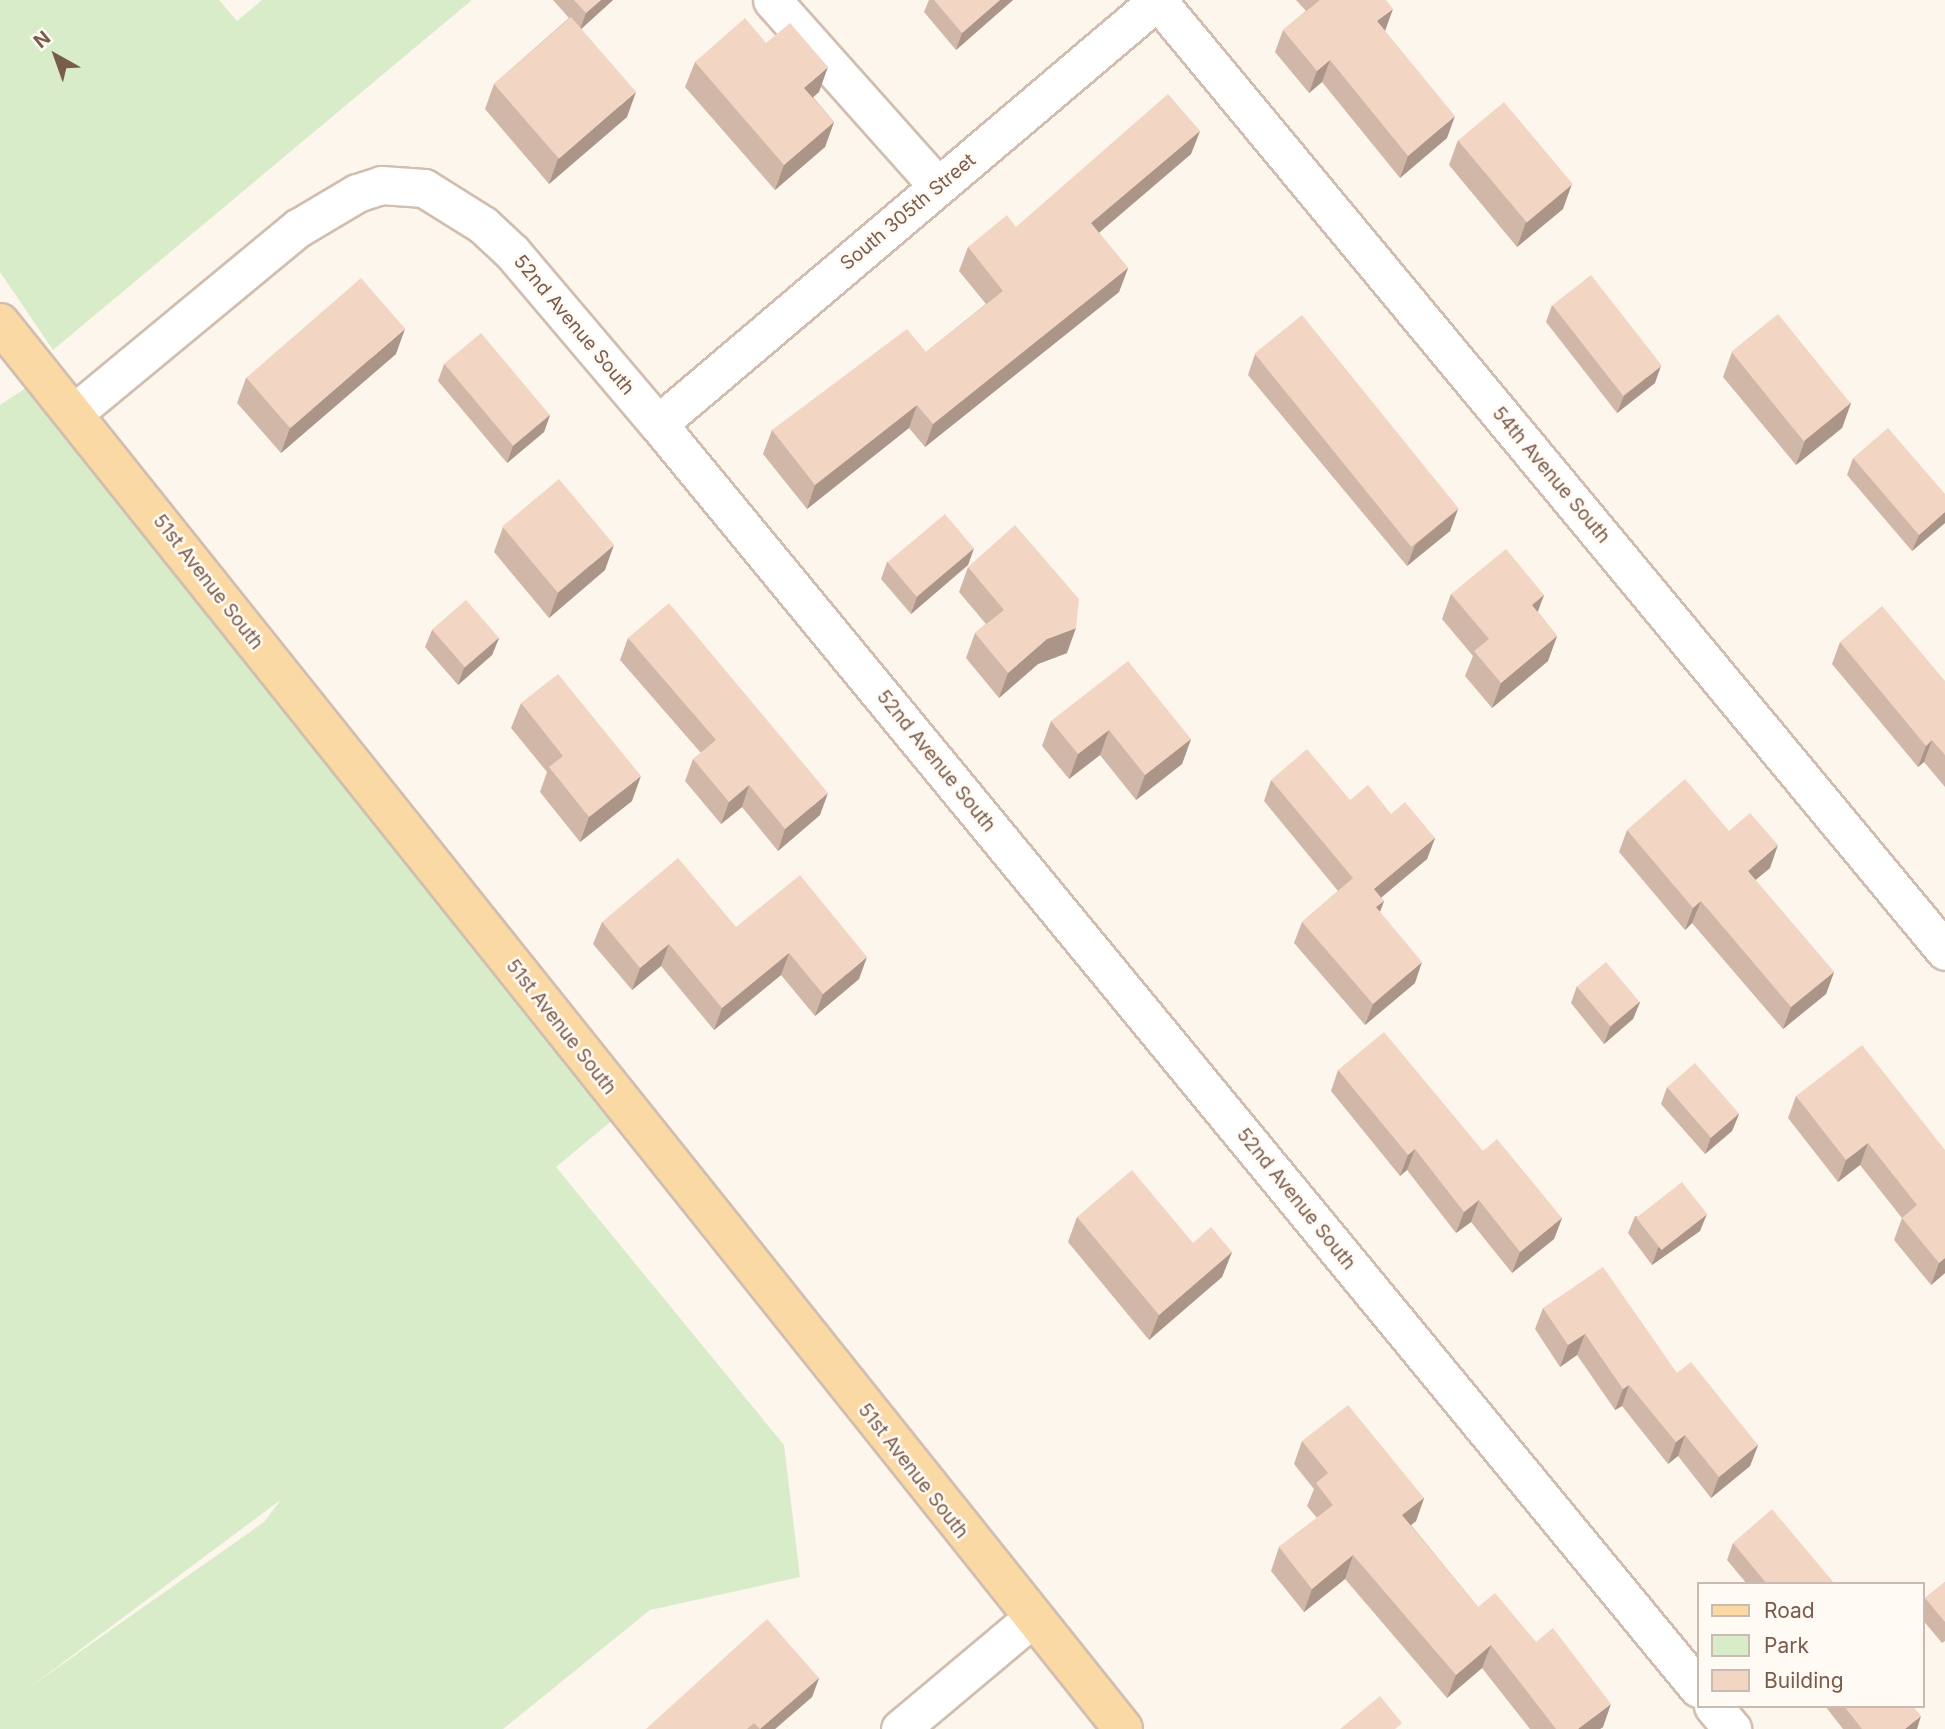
<!DOCTYPE html>
<html>
<head>
<meta charset="utf-8">
<style>
  body { margin:0 }
  #map { position:relative; width:1945px; height:1729px; overflow:hidden; background:#fdf6ec; font-family:Inter,sans-serif }
  div>[style] { position:absolute }
  .green>* { inset:0; background:#d8ecc9 }
  .roads { filter:drop-shadow(2px 0 #d1beb0) drop-shadow(-2px 0 #d1beb0) drop-shadow(0 2px #d1beb0) drop-shadow(0 -2px #d1beb0) }
  .minor>* { height:37px; margin:-18.5px; padding:0 18.5px; transform-origin:18.5px; border-radius:18.5px; background:#fff }
  .major>* { height:38px; margin:-19px; padding:0 19px; transform-origin:19px; border-radius:19px; background:#fbd9a5 }
  .wall>* { inset:0; background:#d1b7a8 }
  .shaded-wall>* { inset:0; background:#aa9588 }
  .building>* { inset:0; background:#f3d5c3; transform-origin:0 0 }
  span { translate:-50% -50%; white-space:nowrap; text-align:center; line-height:1.15; -webkit-text-stroke:5px #fffaf3; paint-order:stroke }
  .street-label { font-size:19px; color:#7a5c4d }
  .legend { position:absolute; left:1697px; top:1582px; width:228px; height:126px; box-sizing:border-box; background:#fffaf3; border:2px solid #cabbb1; margin:0; padding:9px 12px; list-style:none; font-size:21px; color:#7a5c4d }
  .legend li { display:flex; align-items:center; gap:14px; height:35px }
  .legend b { width:35px; border:2px solid #cabbb1 }
  .north { position:absolute; left:21px; top:21px; width:70px; height:70px; -webkit-text-stroke:5px #fffaf3; paint-order:stroke; rotate:320deg; font-size:19px; font-weight:700; line-height:28px; text-align:center; color:#7a5c4d }
  .north::after { content:''; display:block; margin:auto; width:24px; height:32px; background:#7a5c4d; clip-path:polygon(50% 0,100% 100%,50% 72%,0 100%) }
</style>
</head>
<body>
<div id="map">
  <div class="green">
    <div style="clip-path:polygon(0 0,219px 0,237px 21px,262px 0,472px 0,53px 350px,0 272px)"></div>
    <div style="clip-path:polygon(evenodd,44px 376px,626px 1109px,556px 1167px,784px 1445px,800px 1577px,650px 1610px,503px 1729px,0 1729px,0 405px,44px 376px,280px 1501px,264px 1522px,30px 1687px,279px 1501px,280px 1501px)"></div>
  </div>
  <div class="roads">
    <div class="minor">
      <div style="left:772px;top:0;width:249px;rotate:48.3deg"></div>
      <div style="left:1157px;top:0;width:1235px;rotate:50.35deg"></div>
      <div style="left:74px;top:413px;width:291px;rotate:-39.6deg"></div>
      <div style="left:298px;top:228px;width:69px;rotate:-30.7deg"></div>
      <div style="left:357px;top:193px;width:25px;rotate:-18deg"></div>
      <div style="left:381px;top:185px;width:43px;rotate:4deg"></div>
      <div style="left:424px;top:188px;width:70px;rotate:32.1deg"></div>
      <div style="left:483px;top:225px;width:40px;rotate:43deg"></div>
      <div style="left:512px;top:252px;width:226px;rotate:49.7deg"></div>
      <div style="left:658px;top:424px;width:1637px;rotate:50.55deg"></div>
      <div style="left:658px;top:424px;width:656px;rotate:-40.3deg"></div>
      <div style="left:1713px;top:1706px;width:30px;rotate:50deg"></div>
      <div style="left:900px;top:1729px;width:171px;rotate:-40deg"></div>
    </div>
    <div class="major">
      <div style="left:0;top:323px;width:1799px;rotate:51.38deg"></div>
    </div>
  </div>
  <div class="wall">
    <div style="clip-path:polygon(553px 0,613px 0,581px 29px,627px 117px,549px 184px,485px 109px,494px 84px,569px 18px)"></div>
    <div style="clip-path:polygon(929px 0,1013px 0,956px 50px,924px 12px)"></div>
    <div style="clip-path:polygon(1296px 0,1386px 0,1385px 31px,1447px 138px,1400px 178px,1322px 82px,1309px 93px,1275px 52px,1283px 30px,1306px 11px)"></div>
    <div style="clip-path:polygon(766px 43px,819px 92px,813px 97px,834px 122px,825px 147px,775px 190px,685px 87px,695px 62px)"></div>
    <div style="clip-path:polygon(1200px 131px,1191px 154px,1099px 233px,1128px 268px,1119px 292px,925px 447px,909px 428px,807px 509px,763px 454px,772px 430px,926px 352px,986px 304px,959px 271px,968px 247px,1016px 227px)"></div>
    <div style="clip-path:polygon(1458px 140px,1563px 209px,1517px 247px,1449px 165px)"></div>
    <div style="clip-path:polygon(1552px 305px,1655px 383px,1617px 413px,1546px 322px)"></div>
    <div style="clip-path:polygon(1732px 352px,1851px 403px,1842px 428px,1796px 465px,1723px 377px)"></div>
    <div style="clip-path:polygon(396px 354px,281px 453px,237px 403px,246px 378px)"></div>
    <div style="clip-path:polygon(1255px 354px,1458px 509px,1450px 531px,1407px 566px,1248px 375px)"></div>
    <div style="clip-path:polygon(444px 364px,550px 415px,544px 432px,507px 463px,438px 381px)"></div>
    <div style="clip-path:polygon(1853px 458px,1945px 494px,1945px 523px,1912px 551px,1847px 475px)"></div>
    <div style="clip-path:polygon(503px 527px,605px 570px,549px 618px,494px 552px)"></div>
    <div style="clip-path:polygon(974px 548px,968px 565px,911px 614px,881px 579px,887px 562px)"></div>
    <div style="clip-path:polygon(968px 567px,1067px 653px,1038px 664px,999px 698px,966px 658px,975px 633px,986px 624px,959px 592px)"></div>
    <div style="clip-path:polygon(1451px 594px,1544px 595px,1538px 612px,1557px 636px,1548px 661px,1492px 708px,1465px 676px,1473px 656px,1442px 619px)"></div>
    <div style="clip-path:polygon(432px 630px,499px 638px,492px 655px,458px 685px,425px 647px)"></div>
    <div style="clip-path:polygon(628px 638px,820px 815px,778px 851px,742px 807px,721px 824px,685px 781px,693px 759px,701px 753px,620px 660px)"></div>
    <div style="clip-path:polygon(1840px 642px,1945px 681px,1945px 787px,1924px 762px,1918px 767px,1832px 664px)"></div>
    <div style="clip-path:polygon(521px 703px,632px 801px,580px 842px,540px 792px,547px 772px,511px 728px)"></div>
    <div style="clip-path:polygon(1051px 721px,1191px 739px,1182px 764px,1136px 800px,1100px 755px,1069px 779px,1042px 746px)"></div>
    <div style="clip-path:polygon(1271px 780px,1350px 800px,1391px 814px,1435px 838px,1427px 859px,1381px 898px,1384px 901px,1380px 912px,1415px 983px,1365px 1025px,1294px 943px,1302px 922px,1338px 891px,1264px 801px)"></div>
    <div style="clip-path:polygon(1627px 830px,1729px 831px,1770px 868px,1755px 880px,1834px 972px,1826px 994px,1783px 1029px,1692px 923px,1685px 930px,1619px 852px)"></div>
    <div style="clip-path:polygon(602px 922px,736px 927px,859px 979px,815px 1016px,781px 975px,714px 1030px,661px 966px,632px 990px,593px 944px)"></div>
    <div style="clip-path:polygon(1577px 986px,1640px 1002px,1633px 1019px,1604px 1044px,1571px 1003px)"></div>
    <div style="clip-path:polygon(1338px 1070px,1483px 1151px,1562px 1218px,1554px 1239px,1512px 1273px,1471px 1222px,1456px 1233px,1407px 1170px,1400px 1176px,1331px 1091px)"></div>
    <div style="clip-path:polygon(1667px 1087px,1739px 1114px,1732px 1131px,1705px 1154px,1661px 1104px)"></div>
    <div style="clip-path:polygon(1796px 1096px,1945px 1150px,1945px 1273px,1931px 1285px,1894px 1240px,1902px 1218px,1860px 1165px,1838px 1182px,1788px 1118px)"></div>
    <div style="clip-path:polygon(1635px 1216px,1700px 1231px,1652px 1265px,1628px 1233px)"></div>
    <div style="clip-path:polygon(1077px 1217px,1193px 1243px,1232px 1252px,1222px 1277px,1149px 1340px,1068px 1242px)"></div>
    <div style="clip-path:polygon(1543px 1308px,1677px 1373px,1758px 1445px,1750px 1466px,1711px 1498px,1678px 1456px,1668px 1464px,1622px 1406px,1615px 1410px,1577px 1355px,1560px 1367px,1535px 1329px)"></div>
    <div style="clip-path:polygon(1302px 1441px,1424px 1498px,1416px 1521px,1411px 1525px,1478px 1607px,1603px 1727px,1600px 1729px,1530px 1729px,1482px 1668px,1447px 1698px,1345px 1579px,1304px 1612px,1271px 1571px,1279px 1547px,1317px 1518px,1307px 1506px,1314px 1489px,1294px 1464px)"></div>
    <div style="clip-path:polygon(1733px 1543px,1835px 1584px,1747px 1584px,1727px 1560px)"></div>
    <div style="clip-path:polygon(1945px 1582px,1945px 1641px,1942px 1643px,1922px 1619px,1922px 1606px,1925px 1598px)"></div>
    <div style="clip-path:polygon(819px 1678px,812px 1697px,775px 1729px,646px 1729px)"></div>
    <div style="clip-path:polygon(1825px 1706px,1913px 1706px,1917px 1729px,1843px 1729px)"></div>
  </div>
  <div class="shaded-wall">
    <div style="clip-path:polygon(601px 0,613px 0,580px 30px,586px 13px)"></div>
    <div style="clip-path:polygon(1000px 0,1013px 0,956px 50px,962px 33px)"></div>
    <div style="clip-path:polygon(1393px 9px,1385px 31px,1377px 21px)"></div>
    <div style="clip-path:polygon(1330px 60px,1322px 82px,1309px 93px,1317px 71px)"></div>
    <div style="clip-path:polygon(828px 67px,819px 92px,795px 113px,804px 88px)"></div>
    <div style="clip-path:polygon(636px 92px,627px 117px,549px 184px,558px 159px)"></div>
    <div style="clip-path:polygon(1455px 116px,1447px 138px,1400px 178px,1408px 156px)"></div>
    <div style="clip-path:polygon(834px 122px,825px 147px,775px 190px,784px 165px)"></div>
    <div style="clip-path:polygon(1200px 131px,1191px 154px,1082px 247px,1091px 223px)"></div>
    <div style="clip-path:polygon(1572px 184px,1563px 209px,1517px 247px,1526px 222px)"></div>
    <div style="clip-path:polygon(1128px 268px,1119px 292px,925px 447px,933px 424px)"></div>
    <div style="clip-path:polygon(405px 329px,396px 354px,281px 453px,290px 428px)"></div>
    <div style="clip-path:polygon(1661px 366px,1655px 383px,1617px 413px,1624px 396px)"></div>
    <div style="clip-path:polygon(1851px 403px,1842px 428px,1796px 465px,1805px 440px)"></div>
    <div style="clip-path:polygon(917px 405px,909px 428px,807px 509px,815px 485px)"></div>
    <div style="clip-path:polygon(550px 415px,544px 432px,507px 463px,513px 446px)"></div>
    <div style="clip-path:polygon(1458px 509px,1450px 531px,1407px 566px,1415px 545px)"></div>
    <div style="clip-path:polygon(1945px 512px,1945px 523px,1912px 551px,1919px 535px)"></div>
    <div style="clip-path:polygon(614px 545px,605px 570px,549px 618px,558px 593px)"></div>
    <div style="clip-path:polygon(974px 548px,968px 565px,911px 614px,917px 597px)"></div>
    <div style="clip-path:polygon(1544px 595px,1534px 620px,1532px 605px)"></div>
    <div style="clip-path:polygon(1076px 628px,1067px 653px,1038px 664px,999px 698px,1008px 673px,1047px 639px)"></div>
    <div style="clip-path:polygon(1557px 636px,1548px 661px,1492px 708px,1501px 683px)"></div>
    <div style="clip-path:polygon(499px 638px,492px 655px,458px 685px,464px 668px)"></div>
    <div style="clip-path:polygon(1109px 730px,1100px 755px,1069px 779px,1078px 754px)"></div>
    <div style="clip-path:polygon(1191px 739px,1182px 764px,1136px 800px,1145px 775px)"></div>
    <div style="clip-path:polygon(1932px 740px,1924px 762px,1918px 767px,1926px 746px)"></div>
    <div style="clip-path:polygon(641px 776px,632px 801px,580px 842px,589px 817px)"></div>
    <div style="clip-path:polygon(749px 785px,742px 807px,721px 824px,729px 802px)"></div>
    <div style="clip-path:polygon(828px 793px,820px 815px,778px 851px,785px 829px)"></div>
    <div style="clip-path:polygon(1435px 838px,1427px 859px,1366px 910px,1374px 889px)"></div>
    <div style="clip-path:polygon(1778px 845px,1770px 868px,1740px 893px,1748px 871px)"></div>
    <div style="clip-path:polygon(1384px 901px,1376px 922px,1376px 907px)"></div>
    <div style="clip-path:polygon(1701px 901px,1692px 923px,1685px 930px,1693px 908px)"></div>
    <div style="clip-path:polygon(669px 944px,661px 966px,632px 990px,640px 968px)"></div>
    <div style="clip-path:polygon(789px 953px,781px 975px,714px 1030px,722px 1008px)"></div>
    <div style="clip-path:polygon(867px 957px,859px 979px,815px 1016px,823px 994px)"></div>
    <div style="clip-path:polygon(1422px 962px,1415px 983px,1365px 1025px,1373px 1004px)"></div>
    <div style="clip-path:polygon(1834px 972px,1826px 994px,1783px 1029px,1791px 1007px)"></div>
    <div style="clip-path:polygon(1640px 1002px,1633px 1019px,1604px 1044px,1610px 1027px)"></div>
    <div style="clip-path:polygon(1739px 1114px,1732px 1131px,1705px 1154px,1711px 1137px)"></div>
    <div style="clip-path:polygon(1868px 1143px,1860px 1165px,1838px 1182px,1846px 1160px)"></div>
    <div style="clip-path:polygon(1415px 1149px,1407px 1170px,1400px 1176px,1408px 1155px)"></div>
    <div style="clip-path:polygon(1479px 1200px,1471px 1222px,1456px 1233px,1464px 1212px)"></div>
    <div style="clip-path:polygon(1707px 1214px,1700px 1231px,1652px 1265px,1658px 1248px)"></div>
    <div style="clip-path:polygon(1562px 1218px,1554px 1239px,1512px 1273px,1520px 1252px)"></div>
    <div style="clip-path:polygon(1232px 1252px,1222px 1277px,1149px 1340px,1159px 1315px)"></div>
    <div style="clip-path:polygon(1945px 1258px,1945px 1273px,1931px 1285px,1939px 1263px)"></div>
    <div style="clip-path:polygon(1585px 1334px,1577px 1355px,1560px 1367px,1568px 1345px)"></div>
    <div style="clip-path:polygon(1629px 1385px,1622px 1406px,1615px 1410px,1623px 1389px)"></div>
    <div style="clip-path:polygon(1685px 1435px,1678px 1456px,1668px 1464px,1676px 1442px)"></div>
    <div style="clip-path:polygon(1758px 1445px,1750px 1466px,1711px 1498px,1719px 1477px)"></div>
    <div style="clip-path:polygon(1424px 1498px,1416px 1521px,1394px 1539px,1402px 1515px)"></div>
    <div style="clip-path:polygon(1353px 1555px,1345px 1579px,1304px 1612px,1312px 1589px)"></div>
    <div style="clip-path:polygon(1491px 1645px,1482px 1668px,1447px 1698px,1456px 1675px)"></div>
    <div style="clip-path:polygon(819px 1678px,812px 1697px,775px 1729px,760px 1729px)"></div>
    <div style="clip-path:polygon(1611px 1704px,1603px 1727px,1600px 1729px,1578px 1729px)"></div>
    <div style="clip-path:polygon(1921px 1716px,1917px 1729px,1905px 1729px)"></div>
  </div>
  <div class="building">
    <div style="clip-path:polygon(574px 0,601px 0,586px 13px)"></div>
    <div style="clip-path:polygon(934px 0,1000px 0,962px 33px)"></div>
    <div style="clip-path:polygon(1320px 0,1386px 0,1393px 9px,1377px 21px,1455px 116px,1408px 156px,1330px 60px,1317px 71px,1283px 30px)"></div>
    <div style="left:571px;top:17px;width:99px;height:102px;rotate:49deg"></div>
    <div style="clip-path:polygon(745px 18px,766px 43px,790px 23px,828px 67px,804px 88px,834px 122px,784px 165px,695px 62px)"></div>
    <div style="clip-path:polygon(1168px 94px,1200px 131px,1091px 223px,1128px 268px,933px 424px,917px 405px,815px 485px,772px 430px,907px 329px,926px 352px,1003px 291px,968px 247px,1007px 215px,1016px 227px)"></div>
    <div style="left:1504px;top:102px;width:107px;height:60px;rotate:50deg"></div>
    <div style="left:1591px;top:275px;width:115px;height:49px;rotate:52deg"></div>
    <div style="left:361px;top:278px;width:67px;height:152px;rotate:49deg"></div>
    <div style="left:1778px;top:314px;width:115px;height:60px;rotate:51deg"></div>
    <div style="left:1302px;top:315px;width:249px;height:61px;rotate:51deg"></div>
    <div style="left:481px;top:333px;width:107px;height:48px;rotate:50deg"></div>
    <div style="clip-path:polygon(1888px 428px,1945px 494px,1945px 512px,1919px 535px,1853px 458px)"></div>
    <div style="left:559px;top:479px;width:86px;height:74px;rotate:50deg"></div>
    <div style="left:945px;top:514px;width:45px;height:75px;rotate:50deg"></div>
    <div style="clip-path:polygon(1015px 525px,1079px 599px,1076px 628px,1047px 639px,1008px 673px,975px 633px,1004px 610px,968px 567px)"></div>
    <div style="clip-path:polygon(1506px 549px,1544px 595px,1532px 605px,1557px 636px,1501px 683px,1474px 651px,1489px 639px,1451px 594px)"></div>
    <div style="left:466px;top:600px;width:50px;height:45px;rotate:49deg"></div>
    <div style="clip-path:polygon(669px 603px,828px 793px,785px 829px,749px 785px,729px 802px,693px 759px,716px 740px,628px 638px)"></div>
    <div style="clip-path:polygon(1882px 606px,1945px 681px,1945px 755px,1932px 740px,1926px 746px,1840px 642px)"></div>
    <div style="clip-path:polygon(1128px 661px,1191px 739px,1145px 775px,1109px 730px,1078px 754px,1051px 721px)"></div>
    <div style="clip-path:polygon(558px 674px,641px 776px,589px 817px,549px 767px,563px 756px,521px 703px)"></div>
    <div style="clip-path:polygon(1307px 749px,1350px 800px,1368px 785px,1391px 814px,1405px 802px,1435px 838px,1374px 889px,1384px 901px,1376px 907px,1422px 962px,1373px 1004px,1302px 922px,1353px 878px,1271px 780px)"></div>
    <div style="clip-path:polygon(1685px 779px,1729px 831px,1750px 813px,1778px 845px,1748px 871px,1834px 972px,1791px 1007px,1701px 901px,1693px 908px,1627px 830px)"></div>
    <div style="clip-path:polygon(678px 858px,736px 927px,800px 875px,867px 957px,823px 994px,789px 953px,722px 1008px,669px 944px,640px 968px,602px 922px)"></div>
    <div style="left:1606px;top:962px;width:52px;height:38px;rotate:50deg"></div>
    <div style="clip-path:polygon(1384px 1032px,1483px 1151px,1497px 1139px,1562px 1218px,1520px 1252px,1479px 1200px,1464px 1212px,1415px 1149px,1408px 1155px,1338px 1070px)"></div>
    <div style="clip-path:polygon(1862px 1045px,1945px 1150px,1945px 1258px,1939px 1263px,1902px 1218px,1917px 1205px,1868px 1143px,1846px 1160px,1796px 1096px)"></div>
    <div style="left:1695px;top:1063px;width:67px;height:37px;rotate:49deg"></div>
    <div style="clip-path:polygon(1132px 1170px,1193px 1243px,1211px 1227px,1232px 1252px,1159px 1315px,1077px 1217px)"></div>
    <div style="left:1682px;top:1182px;width:41px;height:58px;rotate:52deg"></div>
    <div style="clip-path:polygon(1603px 1267px,1677px 1373px,1691px 1362px,1758px 1445px,1719px 1477px,1685px 1435px,1676px 1442px,1629px 1385px,1623px 1389px,1585px 1334px,1568px 1345px,1543px 1308px)"></div>
    <div style="clip-path:polygon(1348px 1405px,1424px 1498px,1402px 1515px,1478px 1607px,1495px 1593px,1536px 1642px,1553px 1628px,1611px 1704px,1578px 1729px,1556px 1729px,1491px 1645px,1456px 1675px,1353px 1555px,1312px 1589px,1279px 1547px,1333px 1505px,1316px 1483px,1328px 1473px,1302px 1441px)"></div>
    <div style="clip-path:polygon(1772px 1509px,1835px 1584px,1767px 1584px,1733px 1543px)"></div>
    <div style="clip-path:polygon(1945px 1582px,1945px 1622px,1925px 1598px)"></div>
    <div style="clip-path:polygon(767px 1619px,819px 1678px,760px 1729px,754px 1723px,747px 1729px,646px 1729px)"></div>
    <div style="clip-path:polygon(1380px 1696px,1402px 1723px,1395px 1729px,1340px 1729px)"></div>
    <div style="clip-path:polygon(1844px 1706px,1913px 1706px,1921px 1716px,1905px 1729px,1862px 1729px)"></div>
  </div>
  <div class="street-label">
    <span style="left:908px;top:212px;rotate:-40deg">South 305th Street</span>
    <span style="left:574px;top:325px;rotate:50deg">52nd Avenue South</span>
    <span style="left:1551px;top:475px;rotate:50deg">54th Avenue South</span>
    <span style="left:208px;top:582px;rotate:52deg">51st Avenue South</span>
    <span style="left:936px;top:761px;rotate:51deg">52nd Avenue South</span>
    <span style="left:561px;top:1027px;rotate:52deg">51st Avenue South</span>
    <span style="left:1296px;top:1199px;rotate:51deg">52nd Avenue South</span>
    <span style="left:913px;top:1471px;rotate:52deg">51st Avenue South</span>
  </div>
  <ul class="legend">
  <li><b style="height:9px;background:#fbd9a5"></b>Road</li>
  <li><b style="height:19px;background:#d8ecc9"></b>Park</li>
  <li><b style="height:19px;background:#f3d5c3"></b>Building</li>
  </ul>
  <div class="north">N</div>
</div>
</body>
</html>
